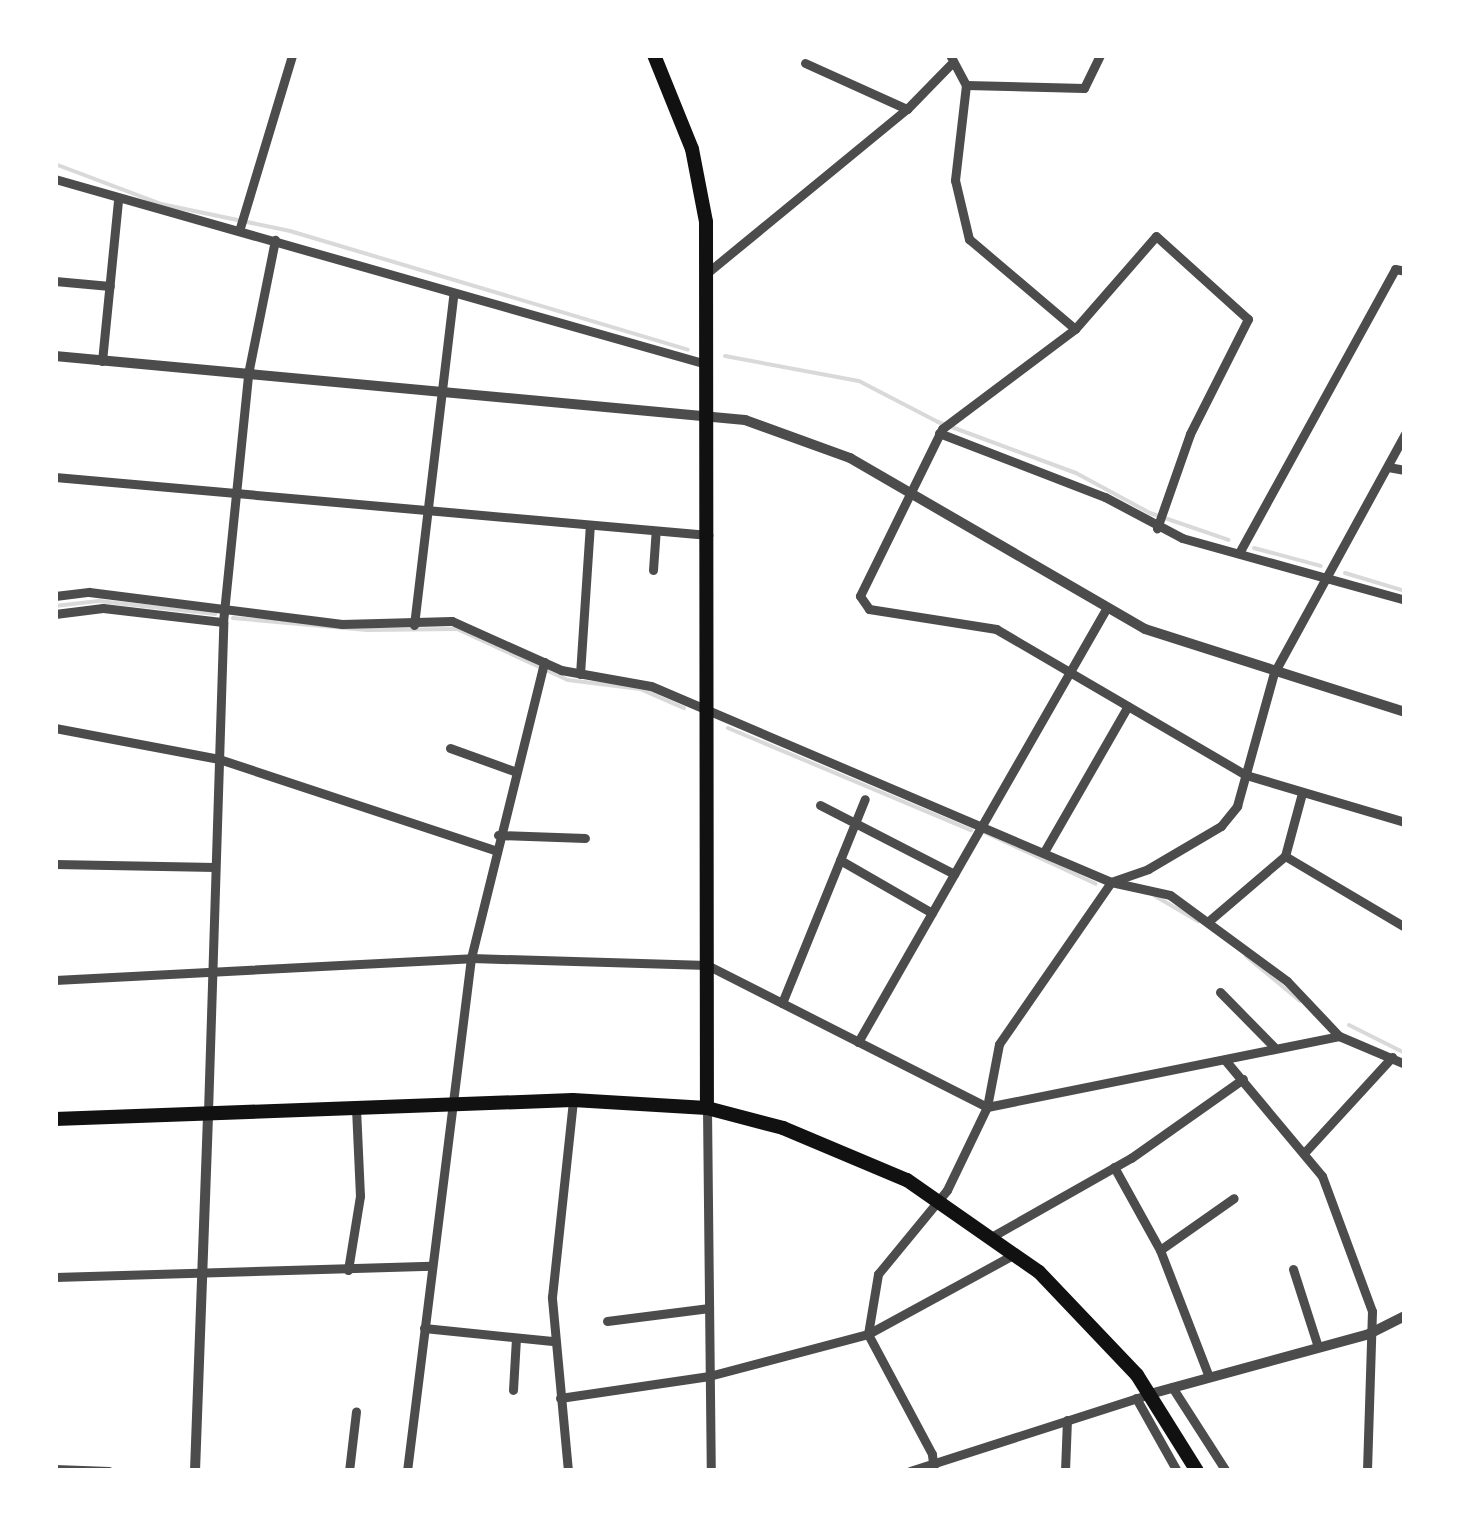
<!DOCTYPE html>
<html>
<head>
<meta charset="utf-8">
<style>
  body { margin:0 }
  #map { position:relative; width:1460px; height:1526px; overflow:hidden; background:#fff; font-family:"Titillium Web",sans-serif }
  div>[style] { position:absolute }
  .stream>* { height:4px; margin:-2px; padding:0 2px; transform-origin:2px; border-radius:2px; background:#d9d9d9 }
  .minor>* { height:9px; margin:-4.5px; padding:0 4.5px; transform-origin:4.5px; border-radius:4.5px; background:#4c4c4c }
  .tertiary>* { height:10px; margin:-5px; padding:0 5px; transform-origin:5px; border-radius:5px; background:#4c4c4c }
  .primary>* { height:14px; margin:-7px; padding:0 7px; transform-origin:7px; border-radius:7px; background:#111 }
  span { translate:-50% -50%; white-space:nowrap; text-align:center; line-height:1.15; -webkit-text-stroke:10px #fff; paint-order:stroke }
  .frame { position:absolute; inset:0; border:58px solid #fff; pointer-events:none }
</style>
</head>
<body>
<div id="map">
  <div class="stream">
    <div style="left:55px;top:164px;width:113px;rotate:20.7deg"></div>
    <div style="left:161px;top:204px;width:132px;rotate:11.8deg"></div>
    <div style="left:290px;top:231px;width:415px;rotate:16.6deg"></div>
    <div style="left:725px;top:356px;width:136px;rotate:10.6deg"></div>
    <div style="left:859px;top:381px;width:89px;rotate:27.4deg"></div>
    <div style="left:938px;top:422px;width:147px;rotate:20.3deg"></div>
    <div style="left:1076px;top:473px;width:84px;rotate:28.4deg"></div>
    <div style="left:1150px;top:513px;width:83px;rotate:18.9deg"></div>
    <div style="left:1254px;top:548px;width:69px;rotate:15deg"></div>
    <div style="left:1345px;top:573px;width:63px;rotate:16.7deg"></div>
    <div style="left:55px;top:606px;width:44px;rotate:-6.5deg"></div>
    <div style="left:99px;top:601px;width:117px;rotate:6.4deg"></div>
    <div style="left:233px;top:618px;width:135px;rotate:5.1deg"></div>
    <div style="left:367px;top:630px;width:90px;rotate:-0.6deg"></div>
    <div style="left:457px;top:629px;width:122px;rotate:24.7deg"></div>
    <div style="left:568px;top:680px;width:73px;rotate:7.1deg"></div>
    <div style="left:640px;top:689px;width:48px;rotate:23.4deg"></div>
    <div style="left:728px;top:728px;width:264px;rotate:22.8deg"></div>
    <div style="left:984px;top:832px;width:123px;rotate:24.9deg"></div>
    <div style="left:1155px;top:896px;width:50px;rotate:30.2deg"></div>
    <div style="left:1246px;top:956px;width:70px;rotate:39.8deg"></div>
    <div style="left:1349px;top:1025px;width:63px;rotate:26.6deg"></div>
  </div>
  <div class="minor">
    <div style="left:950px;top:55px;width:34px;rotate:62deg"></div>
    <div style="left:966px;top:85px;width:96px;rotate:96.6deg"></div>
    <div style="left:955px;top:180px;width:61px;rotate:76.7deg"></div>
    <div style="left:969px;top:239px;width:139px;rotate:40.3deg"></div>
    <div style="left:1075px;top:329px;width:166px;rotate:143.1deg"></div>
    <div style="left:942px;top:429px;width:186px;rotate:116.2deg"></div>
    <div style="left:860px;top:596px;width:16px;rotate:55deg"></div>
    <div style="left:869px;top:609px;width:129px;rotate:8.9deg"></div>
    <div style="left:996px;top:629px;width:290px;rotate:30.3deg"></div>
    <div style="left:1246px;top:775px;width:166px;rotate:16.5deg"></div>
    <div style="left:805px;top:63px;width:112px;rotate:24.3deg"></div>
    <div style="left:966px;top:85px;width:118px;rotate:1.5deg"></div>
    <div style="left:1084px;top:88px;width:37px;rotate:-64deg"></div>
    <div style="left:55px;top:179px;width:677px;rotate:15.86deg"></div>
    <div style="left:239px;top:231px;width:184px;rotate:-73.2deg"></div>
    <div style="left:707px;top:273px;width:259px;rotate:-39.4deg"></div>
    <div style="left:907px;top:109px;width:62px;rotate:-45.7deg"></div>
    <div style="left:55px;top:281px;width:55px;rotate:5.2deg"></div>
    <div style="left:1075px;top:329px;width:123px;rotate:-48.9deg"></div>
    <div style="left:1156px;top:236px;width:124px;rotate:42.1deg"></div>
    <div style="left:1248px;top:319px;width:129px;rotate:116.8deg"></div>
    <div style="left:1190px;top:434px;width:100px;rotate:109.3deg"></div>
    <div style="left:102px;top:361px;width:160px;rotate:-84.3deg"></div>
    <div style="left:939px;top:433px;width:178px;rotate:21.1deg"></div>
    <div style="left:1105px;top:497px;width:87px;rotate:28deg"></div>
    <div style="left:1182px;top:538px;width:231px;rotate:15.5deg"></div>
    <div style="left:1388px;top:467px;width:17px;rotate:10deg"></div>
    <div style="left:55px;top:477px;width:656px;rotate:5.08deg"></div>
    <div style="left:1239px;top:553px;width:324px;rotate:-61.2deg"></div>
    <div style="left:1395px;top:269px;width:10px;rotate:11deg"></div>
    <div style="left:653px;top:570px;width:39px;rotate:-86deg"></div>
    <div style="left:55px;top:596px;width:34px;rotate:-7deg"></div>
    <div style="left:89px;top:592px;width:255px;rotate:7.2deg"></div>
    <div style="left:342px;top:624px;width:110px;rotate:-1.6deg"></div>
    <div style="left:452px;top:621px;width:120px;rotate:24.2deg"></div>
    <div style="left:561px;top:670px;width:91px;rotate:10.1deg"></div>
    <div style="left:651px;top:686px;width:500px;rotate:23.08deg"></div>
    <div style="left:1111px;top:882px;width:60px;rotate:12.4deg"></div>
    <div style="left:1170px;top:895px;width:145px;rotate:36.3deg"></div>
    <div style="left:1287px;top:981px;width:76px;rotate:46.6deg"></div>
    <div style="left:55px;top:614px;width:48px;rotate:-7.1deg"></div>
    <div style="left:103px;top:608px;width:121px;rotate:6.7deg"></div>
    <div style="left:414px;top:625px;width:331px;rotate:-83.2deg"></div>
    <div style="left:580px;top:674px;width:149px;rotate:-86.2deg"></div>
    <div style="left:55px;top:728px;width:167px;rotate:10.7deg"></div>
    <div style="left:219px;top:759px;width:290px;rotate:18.3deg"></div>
    <div style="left:450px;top:748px;width:68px;rotate:19.8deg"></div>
    <div style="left:820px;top:805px;width:151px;rotate:27.2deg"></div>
    <div style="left:498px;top:835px;width:87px;rotate:2deg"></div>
    <div style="left:1044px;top:852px;width:168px;rotate:-60.1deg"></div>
    <div style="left:1285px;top:856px;width:139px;rotate:30.6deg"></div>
    <div style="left:840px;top:860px;width:106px;rotate:29.9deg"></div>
    <div style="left:55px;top:864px;width:160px;rotate:1.1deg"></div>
    <div style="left:1210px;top:920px;width:99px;rotate:-40.5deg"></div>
    <div style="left:1285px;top:856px;width:65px;rotate:-74.9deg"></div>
    <div style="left:55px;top:980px;width:417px;rotate:-3deg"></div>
    <div style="left:471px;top:958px;width:236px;rotate:1.7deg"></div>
    <div style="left:707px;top:965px;width:314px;rotate:26.9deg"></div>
    <div style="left:987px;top:1107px;width:359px;rotate:-11.4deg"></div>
    <div style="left:1339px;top:1036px;width:72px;rotate:23deg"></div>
    <div style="left:1220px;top:992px;width:77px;rotate:45.5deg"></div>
    <div style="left:782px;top:1003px;width:220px;rotate:-67.9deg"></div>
    <div style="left:858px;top:1042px;width:497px;rotate:-60.2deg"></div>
    <div style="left:1225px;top:1060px;width:151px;rotate:50.1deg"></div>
    <div style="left:1322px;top:1176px;width:144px;rotate:69.7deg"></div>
    <div style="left:1372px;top:1311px;width:160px;rotate:91.8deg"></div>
    <div style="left:707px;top:1108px;width:363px;rotate:89.4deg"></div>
    <div style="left:208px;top:1112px;width:490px;rotate:-88.2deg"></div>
    <div style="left:223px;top:622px;width:249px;rotate:-84.2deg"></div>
    <div style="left:248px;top:374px;width:137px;rotate:-78.6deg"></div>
    <div style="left:1305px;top:1152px;width:129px;rotate:-47.5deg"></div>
    <div style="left:1114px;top:1167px;width:95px;rotate:61deg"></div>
    <div style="left:1160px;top:1250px;width:136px;rotate:68.9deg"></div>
    <div style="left:993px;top:1236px;width:159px;rotate:-29.5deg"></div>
    <div style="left:1131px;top:1158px;width:137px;rotate:-35.2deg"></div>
    <div style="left:1160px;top:1250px;width:90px;rotate:-35.1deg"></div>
    <div style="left:1293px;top:1269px;width:82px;rotate:72.2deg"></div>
    <div style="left:348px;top:1270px;width:75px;rotate:-80.8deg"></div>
    <div style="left:360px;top:1196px;width:87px;rotate:-92.6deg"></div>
    <div style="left:55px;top:1277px;width:376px;rotate:-1.7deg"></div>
    <div style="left:607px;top:1321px;width:103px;rotate:-7.3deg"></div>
    <div style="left:424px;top:1328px;width:129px;rotate:5.8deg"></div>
    <div style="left:1172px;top:1387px;width:100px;rotate:57.3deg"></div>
    <div style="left:513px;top:1390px;width:52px;rotate:-86.7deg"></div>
    <div style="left:560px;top:1398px;width:151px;rotate:-8.4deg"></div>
    <div style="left:709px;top:1376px;width:164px;rotate:-14.8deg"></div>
    <div style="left:868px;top:1334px;width:167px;rotate:-28.6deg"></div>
    <div style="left:1136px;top:1398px;width:84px;rotate:60.7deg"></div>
    <div style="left:55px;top:1469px;width:54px;rotate:2.1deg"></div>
    <div style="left:349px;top:1471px;width:60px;rotate:-83.3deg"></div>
    <div style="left:407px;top:1471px;width:517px;rotate:-82.89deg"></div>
    <div style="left:471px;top:958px;width:305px;rotate:-76.1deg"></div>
    <div style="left:568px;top:1471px;width:175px;rotate:-95.3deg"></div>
    <div style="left:552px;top:1297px;width:198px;rotate:-83.9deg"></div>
    <div style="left:910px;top:1471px;width:252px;rotate:-17.8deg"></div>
    <div style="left:934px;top:1471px;width:17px;rotate:-97deg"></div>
    <div style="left:932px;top:1454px;width:136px;rotate:-118.1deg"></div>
    <div style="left:868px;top:1334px;width:61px;rotate:-80.5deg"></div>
    <div style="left:878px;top:1274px;width:109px;rotate:-50.6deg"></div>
    <div style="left:947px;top:1190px;width:92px;rotate:-64.3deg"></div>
    <div style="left:987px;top:1107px;width:64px;rotate:-79.2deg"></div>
    <div style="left:999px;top:1044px;width:197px;rotate:-55.3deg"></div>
    <div style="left:1111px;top:882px;width:39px;rotate:-19deg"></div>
    <div style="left:1148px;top:869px;width:85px;rotate:-30.5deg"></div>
    <div style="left:1221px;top:826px;width:26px;rotate:-51deg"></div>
    <div style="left:1237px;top:806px;width:138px;rotate:-74.5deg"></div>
    <div style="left:1274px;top:673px;width:273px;rotate:-61.3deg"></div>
    <div style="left:1065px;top:1471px;width:51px;rotate:-87.8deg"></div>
  </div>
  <div class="tertiary">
    <div style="left:55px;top:356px;width:693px;rotate:5.3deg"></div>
    <div style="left:745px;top:420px;width:112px;rotate:19.9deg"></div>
    <div style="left:850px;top:458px;width:341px;rotate:30.1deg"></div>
    <div style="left:1145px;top:629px;width:273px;rotate:17.7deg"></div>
    <div style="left:1150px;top:1394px;width:227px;rotate:-15.3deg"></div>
    <div style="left:1369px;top:1334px;width:40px;rotate:-26.6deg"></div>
    <div style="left:195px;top:1471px;width:359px;rotate:-87.9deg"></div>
  </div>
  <div class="primary">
    <div style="left:654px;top:55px;width:101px;rotate:68deg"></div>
    <div style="left:692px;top:149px;width:74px;rotate:79.1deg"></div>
    <div style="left:706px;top:222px;width:886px;rotate:89.94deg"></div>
    <div style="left:55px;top:1119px;width:518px;rotate:-2.1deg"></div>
    <div style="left:573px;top:1100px;width:134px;rotate:3.4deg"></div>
    <div style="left:707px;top:1108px;width:79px;rotate:14.7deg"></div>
    <div style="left:783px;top:1128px;width:134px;rotate:22.8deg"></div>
    <div style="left:907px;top:1180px;width:161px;rotate:34.9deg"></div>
    <div style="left:1039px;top:1272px;width:142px;rotate:46.4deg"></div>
    <div style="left:1137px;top:1375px;width:113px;rotate:58deg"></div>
  </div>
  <div class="frame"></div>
</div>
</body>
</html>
